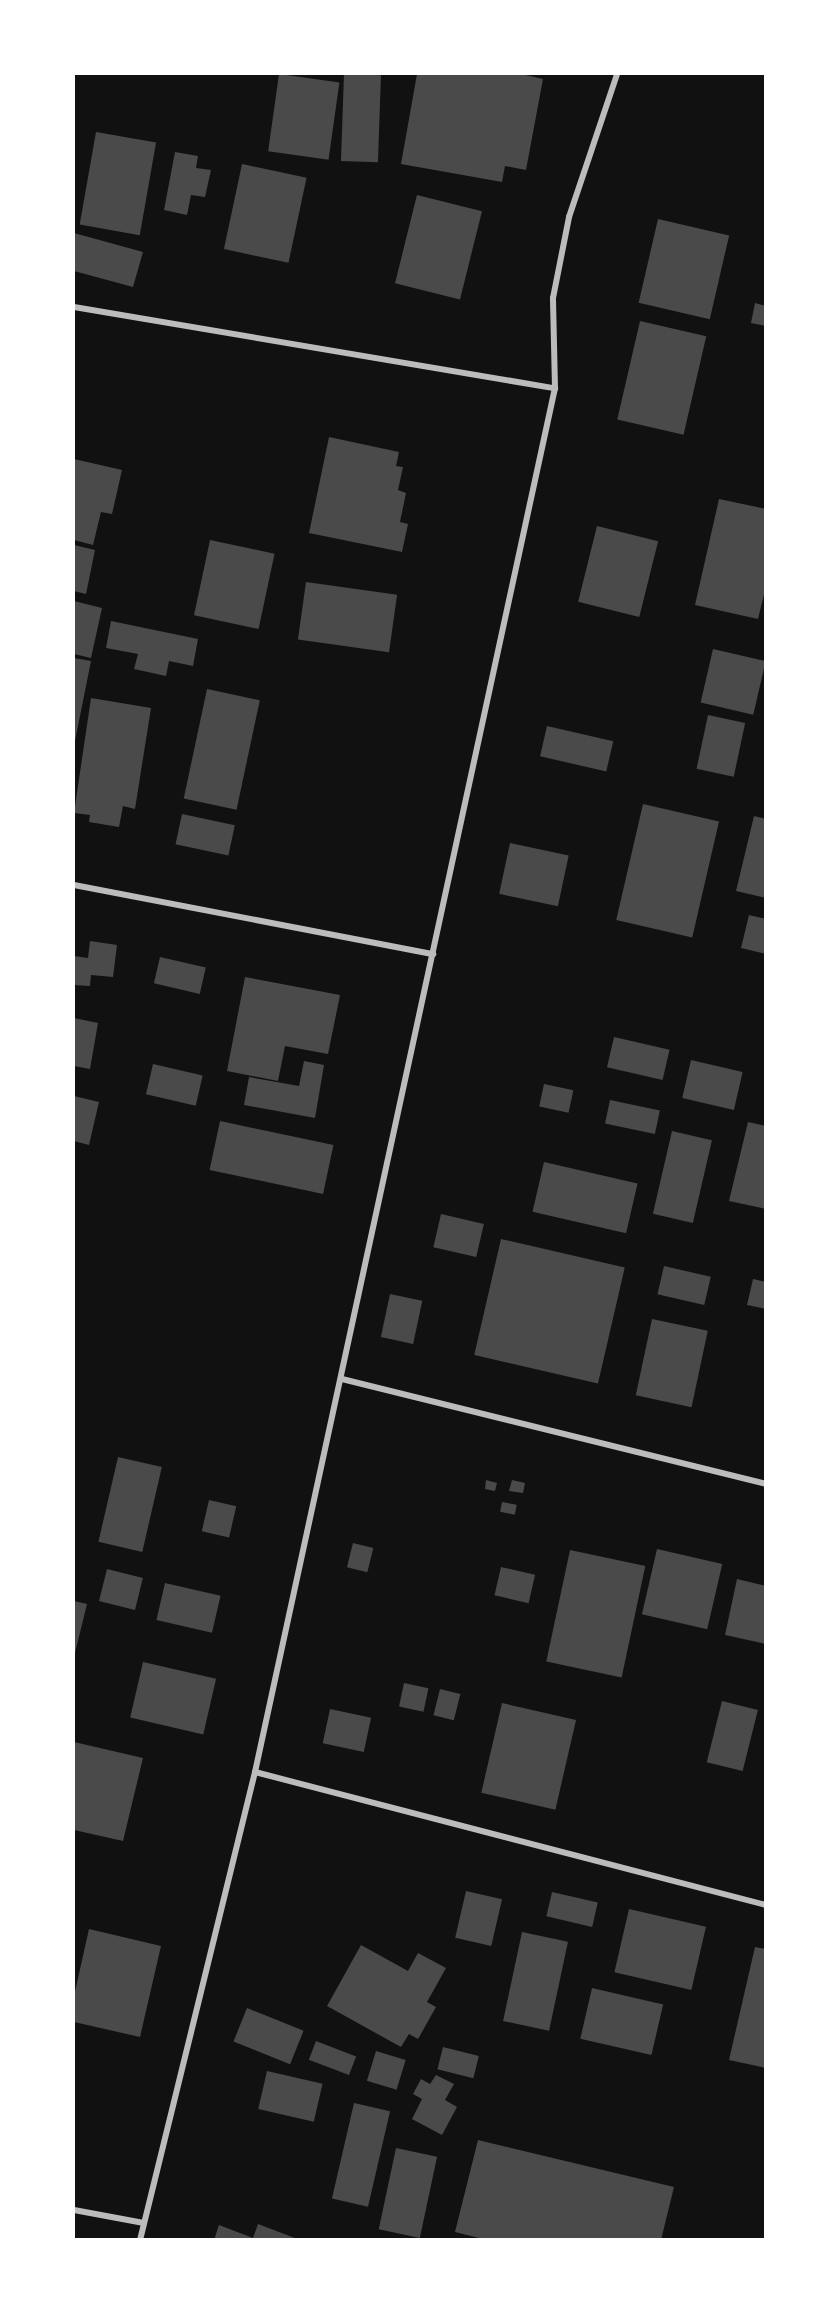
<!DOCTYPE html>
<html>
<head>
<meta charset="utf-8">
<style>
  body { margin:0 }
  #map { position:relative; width:839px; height:2313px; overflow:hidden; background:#111; font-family:Montserrat,sans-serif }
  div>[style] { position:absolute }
  .building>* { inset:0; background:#4a4a4a; transform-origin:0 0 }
  .minor>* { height:6px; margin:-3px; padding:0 3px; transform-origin:3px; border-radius:3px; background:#bcbcbc }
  span { translate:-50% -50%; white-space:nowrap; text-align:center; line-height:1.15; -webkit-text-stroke:6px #fff; paint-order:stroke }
  .frame { position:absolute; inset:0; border:75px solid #fff; pointer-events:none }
</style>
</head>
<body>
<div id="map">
  <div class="building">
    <div style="left:279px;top:74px;width:61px;height:78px;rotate:8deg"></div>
    <div style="left:344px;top:74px;width:37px;height:87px;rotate:2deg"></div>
    <div style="clip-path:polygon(417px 74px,521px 74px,543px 79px,526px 170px,505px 166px,502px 182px,401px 164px)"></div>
    <div style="left:96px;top:132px;width:61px;height:94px;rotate:10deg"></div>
    <div style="clip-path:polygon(175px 152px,198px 156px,196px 168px,211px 170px,205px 197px,191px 195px,187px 215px,164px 210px)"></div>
    <div style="left:242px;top:164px;width:66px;height:87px;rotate:12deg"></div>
    <div style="left:417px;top:195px;width:67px;height:91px;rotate:14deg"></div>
    <div style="left:658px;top:219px;width:73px;height:86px;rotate:13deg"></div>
    <div style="clip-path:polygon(74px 233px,143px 252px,133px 287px,74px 271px)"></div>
    <div style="clip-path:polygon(755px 303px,766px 306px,766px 326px,751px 323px)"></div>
    <div style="left:640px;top:321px;width:68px;height:101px;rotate:13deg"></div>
    <div style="clip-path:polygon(329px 437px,399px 452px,396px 466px,403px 467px,398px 490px,406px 493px,400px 522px,408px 524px,402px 552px,309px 533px)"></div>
    <div style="clip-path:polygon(74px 459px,122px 470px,112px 514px,101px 512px,93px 545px,74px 540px)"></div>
    <div style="clip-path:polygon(719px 499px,766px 509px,766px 586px,758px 619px,695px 605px)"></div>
    <div style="left:597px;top:526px;width:63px;height:78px;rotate:14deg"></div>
    <div style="left:210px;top:540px;width:66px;height:77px;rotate:12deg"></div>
    <div style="clip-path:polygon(74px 545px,95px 550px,86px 594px,74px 591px)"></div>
    <div style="left:306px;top:582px;width:92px;height:58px;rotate:8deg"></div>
    <div style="clip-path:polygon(74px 601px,102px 608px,91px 658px,74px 654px)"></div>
    <div style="clip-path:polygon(111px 621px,198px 639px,193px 666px,169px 661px,166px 676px,134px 669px,138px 654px,106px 648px)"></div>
    <div style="left:713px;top:649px;width:54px;height:55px;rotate:13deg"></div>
    <div style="clip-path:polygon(74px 658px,91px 661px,75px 741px,74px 741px)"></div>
    <div style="left:207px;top:689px;width:54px;height:112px;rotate:12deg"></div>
    <div style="clip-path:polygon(91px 698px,151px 708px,135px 809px,123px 806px,119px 827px,89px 822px,90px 815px,74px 813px)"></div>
    <div style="left:708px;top:715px;width:38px;height:55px;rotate:12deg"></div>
    <div style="left:547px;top:726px;width:68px;height:31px;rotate:13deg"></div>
    <div style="left:643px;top:804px;width:78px;height:119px;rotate:13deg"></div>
    <div style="left:182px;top:814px;width:54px;height:31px;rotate:12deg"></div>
    <div style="clip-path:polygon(754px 816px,766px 819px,766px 898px,736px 891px)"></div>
    <div style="left:510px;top:843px;width:60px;height:52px;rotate:12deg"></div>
    <div style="clip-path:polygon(749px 915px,766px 919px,766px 954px,741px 948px)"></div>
    <div style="clip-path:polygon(90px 941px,117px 945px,113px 977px,91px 975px,90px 986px,74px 985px,74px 956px,88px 958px)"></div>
    <div style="left:160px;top:957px;width:47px;height:27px;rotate:13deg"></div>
    <div style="clip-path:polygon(245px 977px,340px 995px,328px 1054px,285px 1046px,278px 1081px,227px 1071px)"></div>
    <div style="clip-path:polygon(74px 1018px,98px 1023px,90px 1069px,74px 1066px)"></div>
    <div style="left:614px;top:1037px;width:57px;height:31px;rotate:13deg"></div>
    <div style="left:691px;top:1060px;width:53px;height:39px;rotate:13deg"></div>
    <div style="clip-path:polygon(304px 1061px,324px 1065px,315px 1118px,244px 1105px,249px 1077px,299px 1086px)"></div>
    <div style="left:153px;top:1064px;width:51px;height:31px;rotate:13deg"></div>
    <div style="left:544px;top:1084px;width:30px;height:23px;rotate:12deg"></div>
    <div style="clip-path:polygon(74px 1096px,99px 1102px,89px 1145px,74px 1141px)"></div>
    <div style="left:610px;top:1100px;width:51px;height:24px;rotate:12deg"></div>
    <div style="left:220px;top:1121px;width:116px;height:50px;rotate:12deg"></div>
    <div style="clip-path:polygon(748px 1122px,766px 1126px,766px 1209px,729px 1201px)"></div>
    <div style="left:672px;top:1131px;width:41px;height:85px;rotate:13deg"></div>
    <div style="left:544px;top:1162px;width:96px;height:51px;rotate:13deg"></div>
    <div style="left:441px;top:1214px;width:44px;height:34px;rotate:13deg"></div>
    <div style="left:501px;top:1239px;width:127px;height:119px;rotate:13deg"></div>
    <div style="left:664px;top:1266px;width:48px;height:29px;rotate:13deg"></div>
    <div style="clip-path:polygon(753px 1279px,766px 1282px,766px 1309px,747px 1305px)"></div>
    <div style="left:390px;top:1294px;width:33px;height:44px;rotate:12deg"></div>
    <div style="left:652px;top:1319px;width:57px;height:78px;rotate:12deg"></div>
    <div style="left:118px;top:1457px;width:45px;height:87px;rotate:13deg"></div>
    <div style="clip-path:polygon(486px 1480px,497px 1483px,495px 1491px,485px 1489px)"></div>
    <div style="clip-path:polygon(512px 1480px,525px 1483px,523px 1493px,509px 1491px)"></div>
    <div style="left:209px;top:1500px;width:28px;height:32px;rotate:13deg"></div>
    <div style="left:502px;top:1502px;width:15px;height:10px;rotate:11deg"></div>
    <div style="left:353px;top:1543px;width:21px;height:25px;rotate:14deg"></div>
    <div style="left:657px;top:1549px;width:67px;height:67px;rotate:13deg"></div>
    <div style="left:570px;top:1550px;width:77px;height:114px;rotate:12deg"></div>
    <div style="left:501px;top:1567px;width:35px;height:29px;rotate:13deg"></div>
    <div style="left:107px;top:1569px;width:37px;height:33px;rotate:14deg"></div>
    <div style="clip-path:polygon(737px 1579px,766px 1586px,766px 1644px,725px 1635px)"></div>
    <div style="left:165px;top:1583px;width:57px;height:38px;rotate:13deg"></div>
    <div style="clip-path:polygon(74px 1601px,87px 1604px,74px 1657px)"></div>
    <div style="left:143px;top:1662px;width:75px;height:57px;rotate:13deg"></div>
    <div style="left:404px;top:1683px;width:25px;height:24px;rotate:12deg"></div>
    <div style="left:440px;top:1689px;width:21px;height:27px;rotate:14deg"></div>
    <div style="left:722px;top:1701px;width:37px;height:63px;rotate:14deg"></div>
    <div style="left:502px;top:1703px;width:76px;height:92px;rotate:13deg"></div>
    <div style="left:330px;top:1709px;width:42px;height:35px;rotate:12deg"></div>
    <div style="clip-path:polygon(74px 1742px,143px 1758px,123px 1841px,74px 1830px)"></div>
    <div style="left:466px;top:1891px;width:37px;height:48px;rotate:13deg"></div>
    <div style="left:552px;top:1892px;width:47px;height:25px;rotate:13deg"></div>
    <div style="left:629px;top:1909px;width:79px;height:65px;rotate:13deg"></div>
    <div style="clip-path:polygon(89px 1929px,161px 1946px,140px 2037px,74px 2022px,74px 1996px)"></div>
    <div style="left:522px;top:1932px;width:47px;height:91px;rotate:12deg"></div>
    <div style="clip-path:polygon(361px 1945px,408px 1971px,418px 1953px,446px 1968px,427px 2002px,436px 2007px,418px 2039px,409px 2034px,401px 2047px,327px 2006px)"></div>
    <div style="clip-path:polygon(755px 1947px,766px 1949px,766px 2068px,729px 2060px)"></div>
    <div style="left:592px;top:1988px;width:73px;height:52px;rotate:13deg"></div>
    <div style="left:247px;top:2008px;width:61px;height:36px;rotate:22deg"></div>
    <div style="left:316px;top:2041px;width:43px;height:20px;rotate:21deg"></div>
    <div style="left:443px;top:2047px;width:37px;height:23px;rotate:14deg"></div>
    <div style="left:376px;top:2051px;width:31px;height:31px;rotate:17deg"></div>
    <div style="left:267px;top:2071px;width:57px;height:39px;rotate:13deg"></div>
    <div style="clip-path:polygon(436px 2075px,454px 2084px,445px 2100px,457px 2107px,442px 2135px,412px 2119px,422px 2099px,413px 2094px,421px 2079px,430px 2084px)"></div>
    <div style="left:354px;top:2103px;width:37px;height:98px;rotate:13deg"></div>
    <div style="clip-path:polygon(478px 2140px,674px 2187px,661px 2240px,487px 2240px,455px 2232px)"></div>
    <div style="left:396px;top:2148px;width:42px;height:83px;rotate:12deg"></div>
    <div style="clip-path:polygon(258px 2224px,300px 2240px,214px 2240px,219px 2225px,253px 2238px)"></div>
  </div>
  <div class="minor">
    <div style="left:74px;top:307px;width:488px;rotate:9.6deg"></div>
    <div style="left:555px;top:388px;width:1416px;rotate:102.23deg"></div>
    <div style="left:255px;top:1772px;width:482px;rotate:103.8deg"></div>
    <div style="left:555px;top:388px;width:90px;rotate:-91.3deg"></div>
    <div style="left:553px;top:298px;width:83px;rotate:-78.8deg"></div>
    <div style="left:569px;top:217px;width:151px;rotate:-71.4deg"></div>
    <div style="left:74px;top:885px;width:366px;rotate:10.9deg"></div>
    <div style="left:342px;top:1379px;width:437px;rotate:13.9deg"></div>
    <div style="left:255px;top:1772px;width:528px;rotate:14.59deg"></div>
    <div style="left:74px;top:2210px;width:71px;rotate:10.5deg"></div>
  </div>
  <div class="frame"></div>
</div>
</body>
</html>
